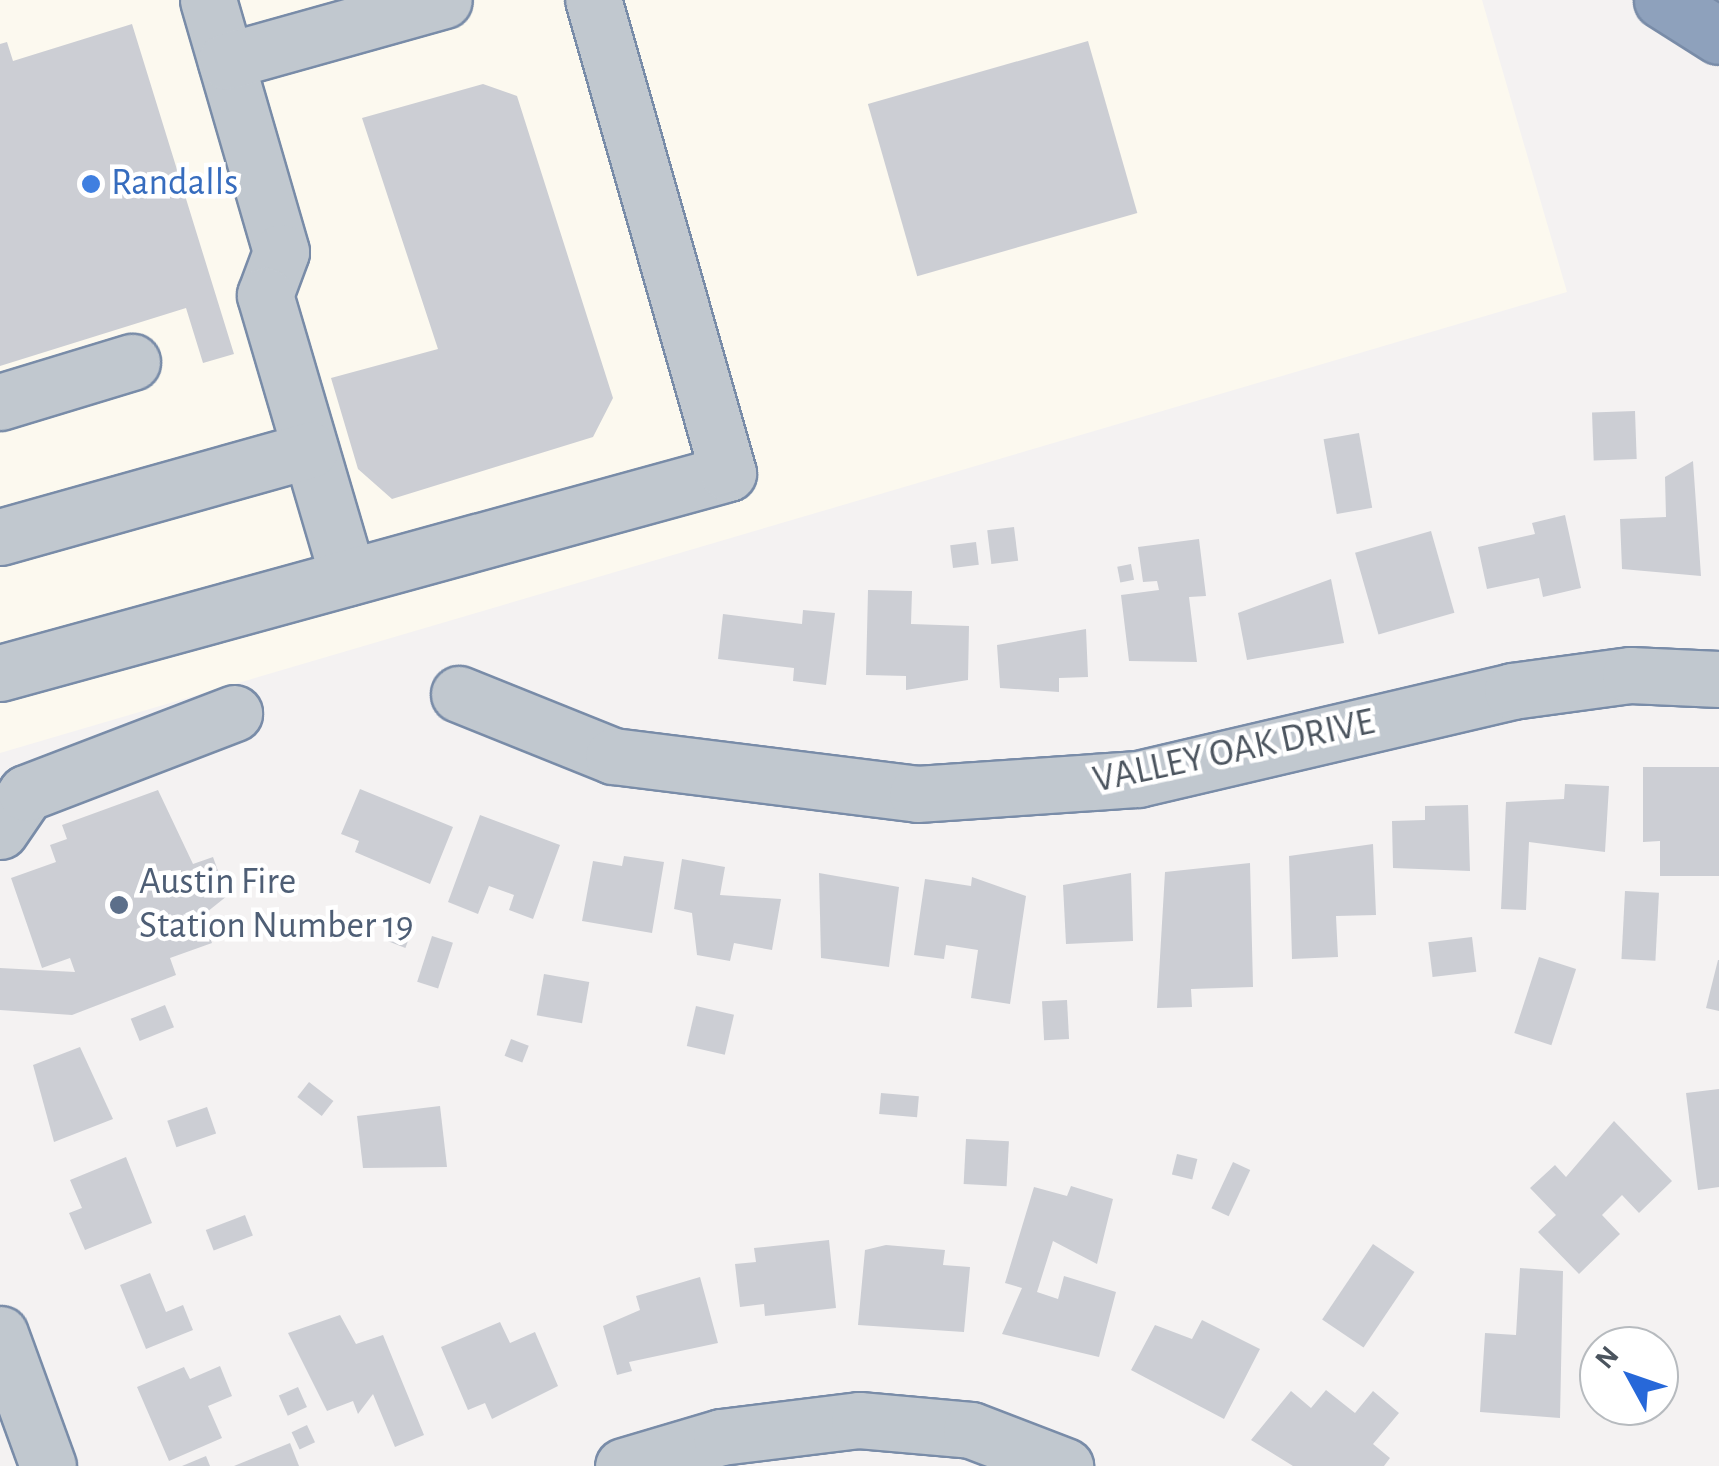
<!DOCTYPE html>
<html>
<head>
<meta charset="utf-8">
<style>
  body { margin:0 }
  #map { position:relative; width:1719px; height:1466px; overflow:hidden; background:#f4f2f2; font-family:"Alegreya Sans",sans-serif }
  div>[style] { position:absolute }
  .commercial>* { inset:0; background:#fcf9ef }
  .building>* { inset:0; background:#ccced4; transform-origin:0 0 }
  .roads { filter:drop-shadow(2px 0 #798ca8) drop-shadow(-2px 0 #798ca8) drop-shadow(0 2px #798ca8) drop-shadow(0 -2px #798ca8) }
  .minor>* { height:55px; margin:-27.5px; padding:0 27.5px; transform-origin:27.5px; border-radius:27.5px; background:#c1c8cf }
  .highway>* { height:55px; margin:-27.5px; padding:0 27.5px; transform-origin:27.5px; border-radius:27.5px; background:#8ea1bc }
  .dots>* { width:28px; height:28px; translate:-50% -50%; box-sizing:border-box; border:5px solid #fff; border-radius:50% }
  span { translate:-50% -50%; white-space:nowrap; text-align:center; line-height:1.15; -webkit-text-stroke:9px #fff; paint-order:stroke }
  .shop-label { font-size:38px; color:#366cbe }
  .left { translate:0 -50%; text-align:left }
  .street-label { font-size:38px; color:#4b545e }
  .service-label { font-size:38px; color:#4e5e75 }
  .north { position:absolute; left:1579px; top:1326px; width:100px; height:100px; box-sizing:border-box; background:#fff; border:2px solid #b7bbbf; border-radius:50%; rotate:310deg; font-size:28px; font-weight:700; line-height:40px; text-align:center; color:#4b545e }
  .north::after { content:''; display:block; margin:auto; width:35px; height:45px; background:#2768d9; clip-path:polygon(50% 0,100% 100%,50% 72%,0 100%) }
</style>
</head>
<body>
<div id="map">
  <div class="commercial">
    <div style="clip-path:polygon(0 0,1482px 0,1567px 292px,0 753px)"></div>
  </div>
  <div class="building">
    <div style="clip-path:polygon(132px 24px,234px 354px,203px 363px,186px 308px,0 366px,0 44px,7px 42px,13px 61px)"></div>
    <div style="left:1088px;top:41px;width:179px;height:229px;rotate:74deg"></div>
    <div style="clip-path:polygon(483px 84px,517px 96px,613px 398px,593px 437px,392px 499px,358px 469px,331px 378px,438px 349px,362px 118px)"></div>
    <div style="left:1635px;top:411px;width:48px;height:43px;rotate:88deg"></div>
    <div style="left:1359px;top:433px;width:76px;height:36px;rotate:80deg"></div>
    <div style="clip-path:polygon(1693px 461px,1701px 576px,1622px 569px,1620px 519px,1666px 517px,1665px 477px)"></div>
    <div style="clip-path:polygon(1565px 515px,1581px 588px,1543px 597px,1539px 578px,1487px 589px,1478px 547px,1535px 534px,1532px 523px)"></div>
    <div style="left:1014px;top:527px;width:34px;height:27px;rotate:83deg"></div>
    <div style="left:1431px;top:531px;width:85px;height:79px;rotate:74deg"></div>
    <div style="clip-path:polygon(1199px 539px,1206px 596px,1189px 597px,1197px 662px,1129px 661px,1121px 595px,1159px 590px,1157px 581px,1143px 582px,1138px 547px)"></div>
    <div style="left:976px;top:542px;width:23px;height:26px;rotate:83deg"></div>
    <div style="left:1131px;top:564px;width:16px;height:14px;rotate:79deg"></div>
    <div style="clip-path:polygon(1331px 579px,1344px 643px,1247px 660px,1238px 613px)"></div>
    <div style="clip-path:polygon(868px 590px,912px 591px,911px 624px,969px 626px,968px 680px,906px 690px,906px 676px,866px 675px)"></div>
    <div style="clip-path:polygon(803px 610px,835px 613px,826px 685px,793px 681px,794px 668px,718px 659px,723px 614px,802px 624px)"></div>
    <div style="clip-path:polygon(1086px 629px,1088px 677px,1059px 678px,1059px 692px,1000px 688px,997px 645px)"></div>
    <div style="clip-path:polygon(1643px 767px,1719px 767px,1719px 876px,1660px 876px,1660px 841px,1643px 842px)"></div>
    <div style="clip-path:polygon(1565px 784px,1609px 786px,1605px 852px,1529px 842px,1526px 910px,1501px 909px,1506px 802px,1564px 799px)"></div>
    <div style="clip-path:polygon(360px 789px,453px 827px,430px 884px,355px 852px,359px 841px,341px 834px)"></div>
    <div style="clip-path:polygon(158px 790px,193px 864px,213px 857px,227px 896px,202px 916px,212px 943px,170px 958px,176px 975px,72px 1015px,0 1010px,0 968px,75px 972px,70px 958px,42px 968px,11px 878px,56px 862px,50px 845px,67px 839px,62px 825px)"></div>
    <div style="clip-path:polygon(1468px 805px,1470px 871px,1393px 868px,1392px 821px,1425px 820px,1425px 806px)"></div>
    <div style="clip-path:polygon(480px 815px,560px 845px,533px 919px,509px 910px,514px 895px,489px 886px,478px 914px,448px 902px)"></div>
    <div style="clip-path:polygon(1373px 844px,1376px 915px,1336px 916px,1338px 957px,1292px 959px,1289px 856px)"></div>
    <div style="clip-path:polygon(624px 856px,664px 862px,652px 933px,582px 921px,593px 861px,622px 866px)"></div>
    <div style="clip-path:polygon(682px 859px,725px 867px,720px 895px,781px 899px,772px 950px,734px 943px,730px 961px,697px 955px,692px 913px,674px 909px)"></div>
    <div style="clip-path:polygon(1250px 863px,1253px 987px,1191px 989px,1192px 1007px,1157px 1008px,1165px 872px)"></div>
    <div style="clip-path:polygon(819px 873px,899px 887px,889px 967px,821px 958px)"></div>
    <div style="clip-path:polygon(1131px 873px,1133px 941px,1066px 944px,1063px 885px)"></div>
    <div style="clip-path:polygon(972px 877px,1026px 896px,1010px 1004px,971px 998px,978px 950px,946px 945px,944px 959px,914px 955px,925px 879px,971px 886px)"></div>
    <div style="left:1625px;top:891px;width:34px;height:68px;rotate:3deg"></div>
    <div style="left:398px;top:914px;width:19px;height:29px;rotate:21deg"></div>
    <div style="left:432px;top:936px;width:22px;height:48px;rotate:18deg"></div>
    <div style="left:1472px;top:937px;width:35px;height:44px;rotate:83deg"></div>
    <div style="left:1539px;top:957px;width:39px;height:80px;rotate:18deg"></div>
    <div style="clip-path:polygon(1718px 960px,1719px 960px,1719px 1011px,1706px 1008px)"></div>
    <div style="left:544px;top:974px;width:46px;height:42px;rotate:10deg"></div>
    <div style="left:1067px;top:1000px;width:39px;height:25px;rotate:87deg"></div>
    <div style="left:165px;top:1005px;width:24px;height:37px;rotate:68deg"></div>
    <div style="left:696px;top:1006px;width:39px;height:41px;rotate:13deg"></div>
    <div style="left:511px;top:1039px;width:19px;height:18px;rotate:21deg"></div>
    <div style="clip-path:polygon(80px 1047px,113px 1119px,54px 1142px,33px 1065px)"></div>
    <div style="left:309px;top:1082px;width:31px;height:19px;rotate:38deg"></div>
    <div style="clip-path:polygon(1719px 1089px,1719px 1187px,1698px 1190px,1686px 1093px)"></div>
    <div style="left:881px;top:1093px;width:38px;height:21px;rotate:5deg"></div>
    <div style="clip-path:polygon(440px 1106px,447px 1167px,363px 1168px,357px 1116px)"></div>
    <div style="left:207px;top:1107px;width:28px;height:42px;rotate:71deg"></div>
    <div style="clip-path:polygon(1614px 1121px,1672px 1181px,1639px 1213px,1622px 1195px,1602px 1215px,1620px 1234px,1579px 1274px,1538px 1232px,1556px 1215px,1530px 1188px,1555px 1165px,1566px 1177px)"></div>
    <div style="left:966px;top:1139px;width:43px;height:45px;rotate:3deg"></div>
    <div style="left:1177px;top:1154px;width:21px;height:21px;rotate:14deg"></div>
    <div style="clip-path:polygon(126px 1157px,152px 1223px,85px 1250px,69px 1213px,82px 1208px,70px 1180px)"></div>
    <div style="left:1233px;top:1162px;width:19px;height:51px;rotate:25deg"></div>
    <div style="clip-path:polygon(1071px 1186px,1113px 1199px,1097px 1264px,1053px 1241px,1037px 1292px,1058px 1299px,1064px 1276px,1116px 1292px,1099px 1357px,1002px 1334px,1022px 1288px,1005px 1283px,1034px 1187px,1067px 1196px)"></div>
    <div style="left:245px;top:1215px;width:22px;height:42px;rotate:69deg"></div>
    <div style="clip-path:polygon(829px 1240px,836px 1308px,765px 1316px,764px 1304px,740px 1307px,735px 1264px,756px 1262px,754px 1248px)"></div>
    <div style="left:1373px;top:1244px;width:50px;height:91px;rotate:34deg"></div>
    <div style="clip-path:polygon(886px 1245px,945px 1250px,943px 1265px,970px 1267px,964px 1332px,858px 1325px,865px 1250px)"></div>
    <div style="clip-path:polygon(1520px 1268px,1563px 1271px,1560px 1418px,1480px 1412px,1485px 1333px,1516px 1335px)"></div>
    <div style="clip-path:polygon(150px 1273px,166px 1312px,183px 1305px,193px 1330px,146px 1349px,120px 1285px)"></div>
    <div style="clip-path:polygon(700px 1277px,718px 1343px,629px 1362px,632px 1371px,617px 1375px,603px 1326px,640px 1310px,636px 1296px)"></div>
    <div style="clip-path:polygon(340px 1315px,356px 1344px,383px 1335px,424px 1435px,395px 1447px,373px 1394px,358px 1414px,353px 1401px,327px 1411px,288px 1333px)"></div>
    <div style="clip-path:polygon(1202px 1320px,1260px 1349px,1224px 1419px,1131px 1370px,1155px 1325px,1192px 1339px)"></div>
    <div style="clip-path:polygon(500px 1322px,510px 1343px,535px 1332px,558px 1386px,492px 1419px,485px 1403px,468px 1410px,441px 1347px)"></div>
    <div style="clip-path:polygon(220px 1366px,232px 1396px,208px 1406px,222px 1438px,169px 1461px,137px 1387px,184px 1367px,190px 1379px)"></div>
    <div style="left:298px;top:1387px;width:22px;height:21px;rotate:66deg"></div>
    <div style="clip-path:polygon(1326px 1390px,1355px 1413px,1373px 1391px,1399px 1413px,1373px 1444px,1390px 1458px,1384px 1466px,1293px 1466px,1251px 1440px,1291px 1391px,1311px 1408px)"></div>
    <div style="left:307px;top:1425px;width:19px;height:17px;rotate:65deg"></div>
    <div style="clip-path:polygon(290px 1443px,299px 1466px,234px 1466px)"></div>
    <div style="clip-path:polygon(206px 1456px,210px 1466px,182px 1466px)"></div>
  </div>
  <div class="roads">
    <div class="minor">
      <div style="left:208px;top:0;width:262px;rotate:73.8deg"></div>
      <div style="left:281px;top:252px;width:46px;rotate:110.4deg"></div>
      <div style="left:265px;top:295px;width:294px;rotate:73.6deg"></div>
      <div style="left:226px;top:61px;width:226px;rotate:-15.6deg"></div>
      <div style="left:0;top:402px;width:138px;rotate:-16.9deg"></div>
      <div style="left:0;top:537px;width:322px;rotate:-15.7deg"></div>
      <div style="left:0;top:673px;width:755px;rotate:-15.36deg"></div>
      <div style="left:728px;top:473px;width:492px;rotate:-105.9deg"></div>
      <div style="left:459px;top:694px;width:166px;rotate:21.9deg"></div>
      <div style="left:613px;top:756px;width:306px;rotate:7.1deg"></div>
      <div style="left:917px;top:794px;width:222px;rotate:-3.9deg"></div>
      <div style="left:1138px;top:779px;width:384px;rotate:-13.2deg"></div>
      <div style="left:1512px;top:691px;width:119px;rotate:-7.7deg"></div>
      <div style="left:1630px;top:675px;width:89px;rotate:2.6deg"></div>
      <div style="left:0;top:831px;width:46px;rotate:-55.6deg"></div>
      <div style="left:26px;top:793px;width:223px;rotate:-21deg"></div>
      <div style="left:0;top:1334px;width:140px;rotate:70deg"></div>
      <div style="left:623px;top:1466px;width:102px;rotate:-16.5deg"></div>
      <div style="left:721px;top:1437px;width:139px;rotate:-7deg"></div>
      <div style="left:859px;top:1420px;width:112px;rotate:5.1deg"></div>
      <div style="left:971px;top:1430px;width:101px;rotate:21deg"></div>
    </div>
    <div class="highway">
      <div style="left:1662px;top:0;width:67px;rotate:32.3deg"></div>
    </div>
  </div>
  <div class="dots">
    <div style="left:91px;top:184px;background:#3f7fe0"></div>
    <div style="left:119px;top:905px;background:#5c6f8a"></div>
  </div>
  <div class="shop-label">
    <span class="left" style="left:111px;top:184px">Randalls</span>
  </div>
  <div class="street-label">
    <span style="left:1234px;top:752px;rotate:-12deg">VALLEY OAK DRIVE</span>
  </div>
  <div class="service-label">
    <span class="left" style="left:139px;top:905px">Austin Fire<br>Station Number 19</span>
  </div>
  <div class="north">N</div>
</div>
</body>
</html>
